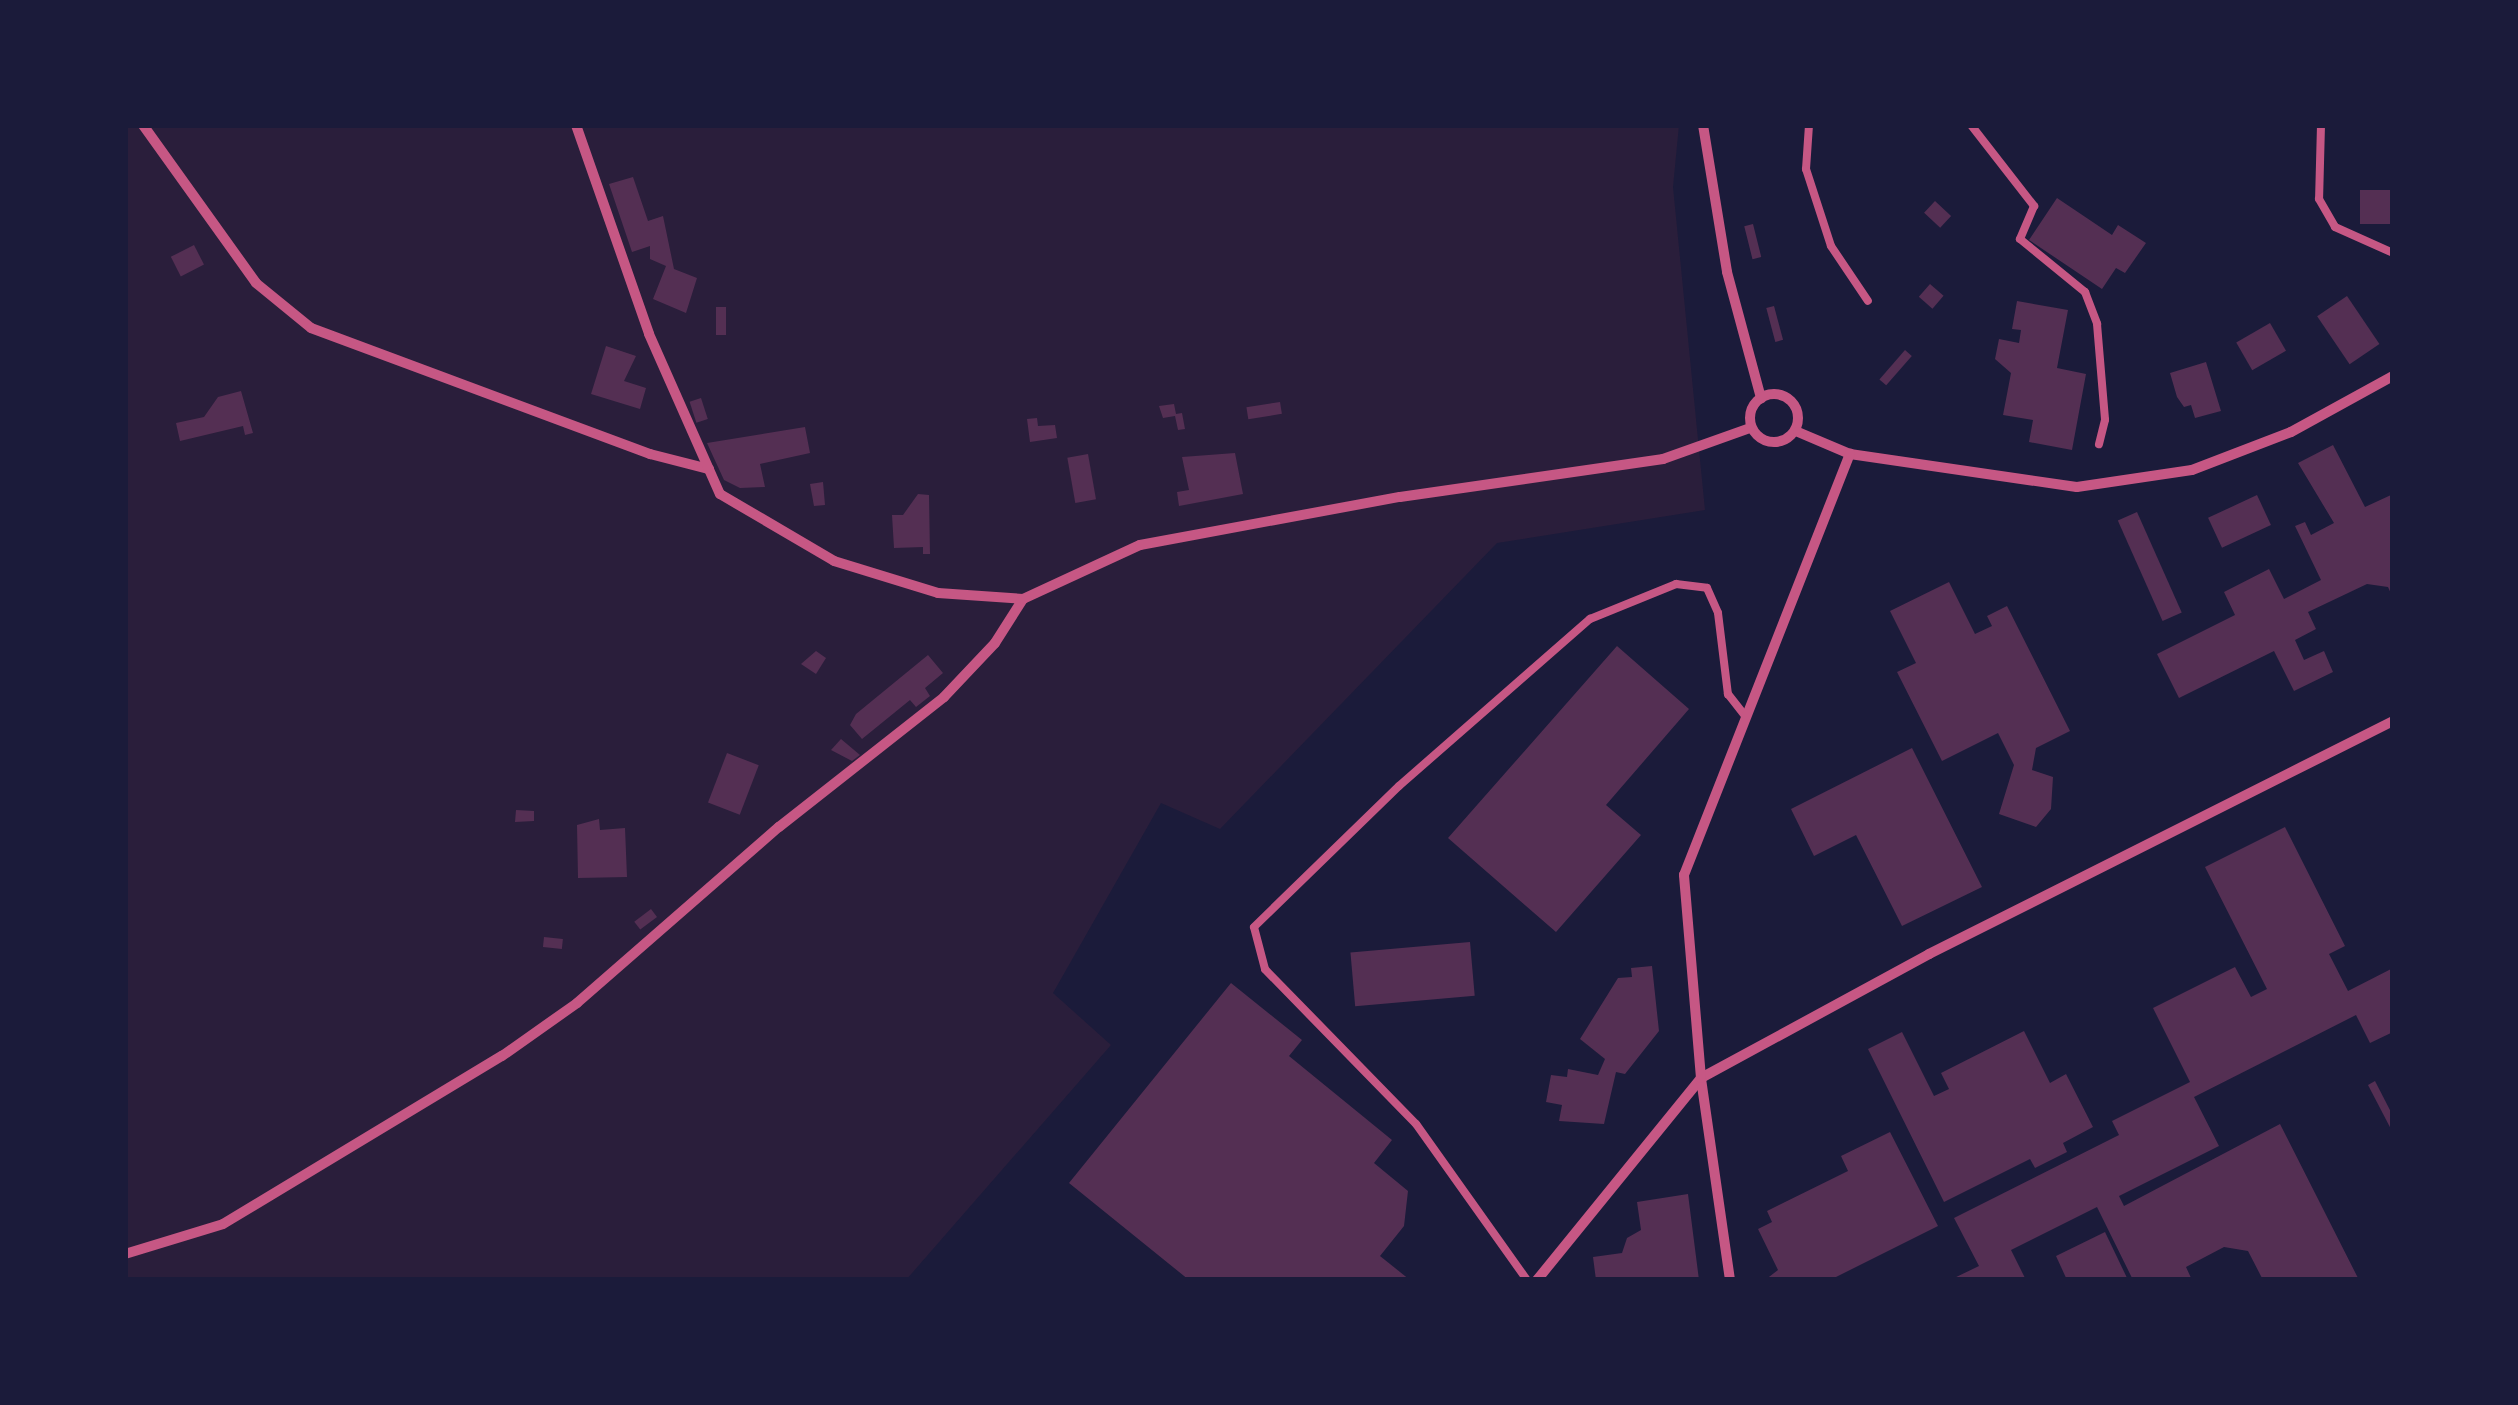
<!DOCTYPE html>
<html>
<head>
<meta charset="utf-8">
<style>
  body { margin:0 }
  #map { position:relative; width:2518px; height:1405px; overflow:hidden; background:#1b1b3a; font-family:Overpass,sans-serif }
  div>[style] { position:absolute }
  .green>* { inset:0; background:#2a1e3b }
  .building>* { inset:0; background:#542f53; transform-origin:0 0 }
  .service>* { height:8px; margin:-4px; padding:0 4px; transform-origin:4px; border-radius:4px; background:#c65784 }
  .minor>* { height:10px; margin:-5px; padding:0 5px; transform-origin:5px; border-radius:5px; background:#c65784 }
  .minor>.ring { margin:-5px; padding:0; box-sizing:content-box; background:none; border:10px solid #c65784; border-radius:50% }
  span { translate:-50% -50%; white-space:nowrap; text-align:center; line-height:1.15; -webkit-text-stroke:8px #1b1b3a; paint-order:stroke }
  .frame { position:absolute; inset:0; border:128px solid #1b1b3a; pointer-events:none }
</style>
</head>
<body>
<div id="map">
  <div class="green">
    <div style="clip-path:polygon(125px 125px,1679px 125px,1673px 187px,1705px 510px,1497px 543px,1220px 829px,1161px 803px,1053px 993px,1111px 1045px,906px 1280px,125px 1280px)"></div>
  </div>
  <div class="building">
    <div style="clip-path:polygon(633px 177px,648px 221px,663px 216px,674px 269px,697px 278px,686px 313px,653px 299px,666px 266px,650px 259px,650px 246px,632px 252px,609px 184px)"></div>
    <div style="left:2360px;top:190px;width:33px;height:34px"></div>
    <div style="clip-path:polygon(2057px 198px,2112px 235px,2118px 225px,2146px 243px,2125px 273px,2116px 268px,2102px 289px,2029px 240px)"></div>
    <div style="left:1935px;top:201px;width:22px;height:16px;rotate:43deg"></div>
    <div style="left:1753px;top:224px;width:34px;height:9px;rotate:76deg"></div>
    <div style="left:194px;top:245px;width:22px;height:26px;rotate:63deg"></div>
    <div style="left:1930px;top:284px;width:18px;height:17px;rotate:41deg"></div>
    <div style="left:2347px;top:296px;width:58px;height:36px;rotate:56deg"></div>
    <div style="clip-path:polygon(2017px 301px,2068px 310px,2057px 368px,2086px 374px,2072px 450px,2029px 442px,2033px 420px,2003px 415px,2011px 373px,1995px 359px,1999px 339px,2019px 343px,2021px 330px,2012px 329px)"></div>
    <div style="left:1774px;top:306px;width:35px;height:8px;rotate:75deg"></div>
    <div style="left:716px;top:307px;width:10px;height:28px"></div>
    <div style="left:2270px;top:323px;width:32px;height:39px;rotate:60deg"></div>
    <div style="clip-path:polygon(606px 346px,636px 356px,624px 381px,646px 388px,640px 409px,591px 394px)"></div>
    <div style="left:1905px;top:350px;width:9px;height:39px;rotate:41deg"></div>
    <div style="clip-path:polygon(2206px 362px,2221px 411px,2195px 418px,2191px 405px,2184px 407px,2177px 397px,2170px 373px)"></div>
    <div style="clip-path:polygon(241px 391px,253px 433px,245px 435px,243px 426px,180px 441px,176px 423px,204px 417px,218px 397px)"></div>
    <div style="left:701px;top:398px;width:22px;height:12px;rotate:72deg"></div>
    <div style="left:1280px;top:402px;width:12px;height:34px;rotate:81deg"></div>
    <div style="clip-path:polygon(1174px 404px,1176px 414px,1182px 413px,1185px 429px,1178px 430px,1175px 416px,1163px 418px,1159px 406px)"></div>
    <div style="clip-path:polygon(1037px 418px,1038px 426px,1055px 425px,1057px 438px,1030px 442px,1027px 419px)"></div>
    <div style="clip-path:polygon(805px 427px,810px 453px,760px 464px,765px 487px,740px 488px,724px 480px,707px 443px)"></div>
    <div style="clip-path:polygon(2333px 445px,2365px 507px,2391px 495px,2393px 499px,2393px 598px,2388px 587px,2367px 584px,2308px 612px,2316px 629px,2295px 640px,2304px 660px,2324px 651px,2333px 672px,2294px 691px,2274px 651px,2179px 698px,2157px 654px,2235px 615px,2224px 592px,2269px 569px,2284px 599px,2321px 580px,2295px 526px,2305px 522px,2311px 535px,2334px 523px,2298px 463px)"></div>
    <div style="clip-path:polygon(1235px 453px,1243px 494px,1179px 506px,1177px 492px,1189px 490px,1182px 457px)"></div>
    <div style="left:1088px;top:454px;width:46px;height:21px;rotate:80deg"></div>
    <div style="clip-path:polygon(823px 482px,825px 505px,814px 506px,810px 484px)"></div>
    <div style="clip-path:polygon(918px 494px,929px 495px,930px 554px,923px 554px,923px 547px,894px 548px,892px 515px,903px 515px)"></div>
    <div style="left:2257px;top:495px;width:33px;height:54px;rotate:65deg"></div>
    <div style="left:2137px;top:512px;width:110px;height:21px;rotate:66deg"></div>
    <div style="clip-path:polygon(1949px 582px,1975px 634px,1992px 626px,1987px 616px,2007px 606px,2070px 731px,2036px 748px,2032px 770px,2053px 777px,2051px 809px,2036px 827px,1999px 814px,2014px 765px,1998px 733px,1942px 761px,1897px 672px,1916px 663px,1890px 611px)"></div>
    <div style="clip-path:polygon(1617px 646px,1689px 709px,1606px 805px,1641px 835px,1556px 932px,1448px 838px)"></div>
    <div style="clip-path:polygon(816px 651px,826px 658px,816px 674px,801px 664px)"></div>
    <div style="clip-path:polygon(928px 655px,943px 673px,925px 688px,930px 696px,916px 707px,910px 700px,862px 739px,850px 725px,856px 714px)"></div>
    <div style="clip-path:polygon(841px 739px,860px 755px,852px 761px,831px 750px)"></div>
    <div style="clip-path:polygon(1912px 748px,1982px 887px,1902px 926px,1856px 835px,1814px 856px,1791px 809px)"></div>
    <div style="left:727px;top:753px;width:34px;height:53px;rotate:21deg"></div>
    <div style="clip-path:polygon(516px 810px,534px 811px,534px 821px,515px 822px)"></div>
    <div style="clip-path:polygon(599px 819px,600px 830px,625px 828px,627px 877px,578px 878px,577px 825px)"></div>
    <div style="clip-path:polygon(2285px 827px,2345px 946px,2329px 954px,2348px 991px,2393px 968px,2393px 1032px,2370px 1043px,2356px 1015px,2194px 1097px,2219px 1146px,2119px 1196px,2124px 1206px,2280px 1124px,2359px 1280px,2263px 1280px,2248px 1251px,2224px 1247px,2186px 1267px,2192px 1280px,2133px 1280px,2097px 1207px,2011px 1250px,2026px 1280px,1950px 1280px,1979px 1266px,1954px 1218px,2119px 1135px,2112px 1121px,2190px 1082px,2153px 1008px,2235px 967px,2251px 997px,2267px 989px,2205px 867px)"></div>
    <div style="left:651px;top:909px;width:10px;height:21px;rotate:53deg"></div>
    <div style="left:544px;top:937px;width:19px;height:10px;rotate:6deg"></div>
    <div style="left:1470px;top:942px;width:54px;height:120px;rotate:85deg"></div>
    <div style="clip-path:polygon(1652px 966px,1659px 1031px,1625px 1074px,1616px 1072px,1604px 1124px,1559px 1121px,1562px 1105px,1546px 1102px,1551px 1075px,1567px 1077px,1568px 1069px,1598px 1075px,1605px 1059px,1580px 1039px,1618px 978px,1632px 977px,1631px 968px)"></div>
    <div style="clip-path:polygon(1231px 983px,1302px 1040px,1289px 1056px,1392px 1140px,1374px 1163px,1408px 1191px,1404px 1226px,1380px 1256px,1410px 1280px,1189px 1280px,1069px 1183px)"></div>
    <div style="clip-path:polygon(2024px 1031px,2050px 1083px,2066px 1074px,2093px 1127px,2063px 1143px,2067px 1152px,2035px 1168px,2030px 1159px,1944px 1202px,1868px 1049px,1902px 1032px,1934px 1096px,1949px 1089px,1941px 1073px)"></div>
    <div style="clip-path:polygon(2375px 1081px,2393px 1116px,2393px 1133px,2368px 1085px)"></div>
    <div style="clip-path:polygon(1890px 1132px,1938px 1226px,1830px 1280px,1765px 1280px,1778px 1270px,1758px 1229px,1772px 1222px,1767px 1211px,1848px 1171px,1841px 1156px)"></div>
    <div style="clip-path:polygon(1688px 1194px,1699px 1280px,1596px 1280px,1593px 1257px,1622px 1253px,1627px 1238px,1641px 1230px,1637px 1202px)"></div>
    <div style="clip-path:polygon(2105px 1232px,2128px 1280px,2067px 1280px,2056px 1256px)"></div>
  </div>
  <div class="service">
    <div style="left:1809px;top:125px;width:44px;rotate:93.9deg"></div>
    <div style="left:1806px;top:169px;width:81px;rotate:72deg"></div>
    <div style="left:1831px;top:246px;width:66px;rotate:56.1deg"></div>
    <div style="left:1971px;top:125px;width:103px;rotate:52.1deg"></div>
    <div style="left:2034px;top:206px;width:36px;rotate:113deg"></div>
    <div style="left:2020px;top:239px;width:84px;rotate:39.2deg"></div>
    <div style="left:2085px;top:292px;width:34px;rotate:69deg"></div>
    <div style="left:2097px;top:324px;width:96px;rotate:85.2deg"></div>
    <div style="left:2105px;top:420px;width:25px;rotate:104deg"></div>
    <div style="left:2321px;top:125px;width:74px;rotate:91.5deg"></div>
    <div style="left:2319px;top:199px;width:32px;rotate:60deg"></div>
    <div style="left:2335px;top:227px;width:64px;rotate:24.1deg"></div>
    <div style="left:1527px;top:1280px;width:191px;rotate:-125.4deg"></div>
    <div style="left:1416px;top:1124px;width:216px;rotate:-134.3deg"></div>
    <div style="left:1265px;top:969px;width:43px;rotate:-104.7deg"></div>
    <div style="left:1254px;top:927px;width:202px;rotate:-44.2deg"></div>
    <div style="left:1399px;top:786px;width:254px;rotate:-41.2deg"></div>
    <div style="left:1590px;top:619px;width:93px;rotate:-22.1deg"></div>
    <div style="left:1676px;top:584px;width:31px;rotate:7deg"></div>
    <div style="left:1707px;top:588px;width:27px;rotate:66deg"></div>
    <div style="left:1718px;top:613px;width:82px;rotate:83deg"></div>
    <div style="left:1728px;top:694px;width:28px;rotate:52deg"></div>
  </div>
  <div class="minor">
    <div style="left:143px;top:125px;width:194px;rotate:54.4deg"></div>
    <div style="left:256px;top:283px;width:71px;rotate:39.3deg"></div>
    <div style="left:311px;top:328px;width:362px;rotate:20.4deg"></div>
    <div style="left:650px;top:454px;width:61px;rotate:14.3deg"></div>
    <div style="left:576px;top:125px;width:221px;rotate:70.7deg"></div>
    <div style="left:649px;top:334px;width:175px;rotate:66.1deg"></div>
    <div style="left:720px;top:494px;width:132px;rotate:30.4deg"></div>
    <div style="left:834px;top:561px;width:109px;rotate:17.1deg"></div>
    <div style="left:938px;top:593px;width:85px;rotate:4deg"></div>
    <div style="left:1703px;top:125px;width:149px;rotate:80.7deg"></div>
    <div style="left:1727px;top:272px;width:131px;rotate:74.9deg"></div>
    <div class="ring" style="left:1750px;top:394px;width:38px;height:38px"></div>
    <div style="left:1798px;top:432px;width:56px;rotate:22.9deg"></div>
    <div style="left:1850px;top:454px;width:229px;rotate:8.3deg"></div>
    <div style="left:2077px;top:487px;width:116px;rotate:-8.4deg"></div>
    <div style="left:2192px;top:470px;width:106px;rotate:-21deg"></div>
    <div style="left:2291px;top:432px;width:116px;rotate:-28.8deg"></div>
    <div style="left:125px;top:1254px;width:102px;rotate:-17deg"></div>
    <div style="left:223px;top:1224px;width:326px;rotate:-31.1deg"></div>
    <div style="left:502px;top:1056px;width:92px;rotate:-35.2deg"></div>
    <div style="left:577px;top:1003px;width:268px;rotate:-41.1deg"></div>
    <div style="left:779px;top:827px;width:210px;rotate:-38.2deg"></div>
    <div style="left:944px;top:697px;width:74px;rotate:-46.6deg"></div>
    <div style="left:995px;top:643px;width:52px;rotate:-57.5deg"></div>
    <div style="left:1023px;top:599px;width:129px;rotate:-24.8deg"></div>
    <div style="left:1140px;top:545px;width:264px;rotate:-10.5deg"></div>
    <div style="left:1400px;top:497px;width:266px;rotate:-8.2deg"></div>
    <div style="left:1663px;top:459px;width:92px;rotate:-19.6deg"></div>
    <div style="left:1537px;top:1280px;width:260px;rotate:-50.9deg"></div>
    <div style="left:1701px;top:1078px;width:260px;rotate:-28.5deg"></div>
    <div style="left:1929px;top:954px;width:519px;rotate:-26.66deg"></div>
    <div style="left:1730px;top:1280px;width:204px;rotate:-98.2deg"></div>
    <div style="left:1701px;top:1078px;width:204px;rotate:-94.8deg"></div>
    <div style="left:1684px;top:875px;width:453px;rotate:-68.5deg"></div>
  </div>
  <div class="frame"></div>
</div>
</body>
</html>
